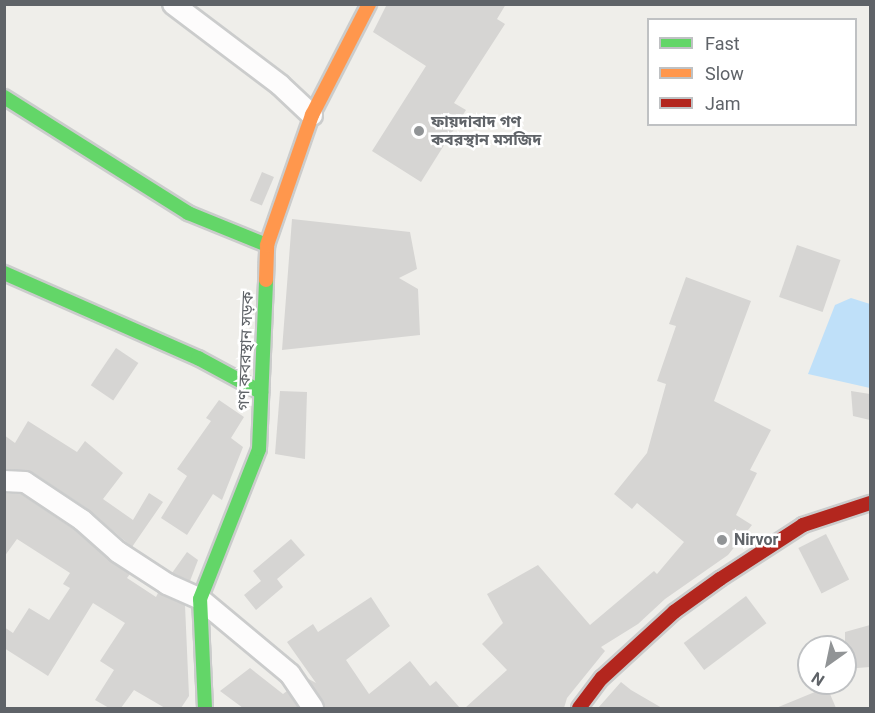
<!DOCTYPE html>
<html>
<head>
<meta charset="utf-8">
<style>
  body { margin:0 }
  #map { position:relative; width:875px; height:713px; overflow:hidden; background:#efeeea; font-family:Roboto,"Noto Sans Bengali",sans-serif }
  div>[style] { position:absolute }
  .water>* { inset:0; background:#bfe0f9 }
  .building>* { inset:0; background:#d6d5d3; transform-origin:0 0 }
  .roads { filter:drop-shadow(2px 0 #cbcccc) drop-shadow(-2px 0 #cbcccc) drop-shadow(0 2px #cbcccc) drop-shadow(0 -2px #cbcccc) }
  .street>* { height:20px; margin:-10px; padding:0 10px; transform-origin:10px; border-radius:10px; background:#fdfcfc }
  .fast>* { height:14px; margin:-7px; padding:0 7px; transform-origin:7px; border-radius:7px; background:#63d668 }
  .slow>* { height:14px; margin:-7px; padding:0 7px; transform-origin:7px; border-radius:7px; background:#ff974d }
  .jam>* { height:14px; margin:-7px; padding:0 7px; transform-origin:7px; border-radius:7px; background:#b3261e }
  .dots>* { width:16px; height:16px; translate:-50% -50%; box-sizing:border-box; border:3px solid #fff; border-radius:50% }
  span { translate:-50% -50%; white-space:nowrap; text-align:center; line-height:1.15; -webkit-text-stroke:5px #fff; paint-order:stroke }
  .poi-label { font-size:16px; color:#5f6368; font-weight:700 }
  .left { translate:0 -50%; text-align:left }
  .street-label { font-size:16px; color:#5f6368 }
  .frame { position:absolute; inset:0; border:6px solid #5f6368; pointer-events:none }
  .legend { position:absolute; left:647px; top:18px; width:210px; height:108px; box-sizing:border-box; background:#fff; border:2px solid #bfc1c3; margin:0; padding:8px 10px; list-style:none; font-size:18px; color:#5f6368 }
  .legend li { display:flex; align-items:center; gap:12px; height:30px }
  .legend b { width:30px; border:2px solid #bfc1c3 }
  .north { position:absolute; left:797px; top:635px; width:60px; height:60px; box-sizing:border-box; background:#fff; border:2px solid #bfc1c3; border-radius:50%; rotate:213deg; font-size:16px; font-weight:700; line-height:24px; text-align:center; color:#5f6368 }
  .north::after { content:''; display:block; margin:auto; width:21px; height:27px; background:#919496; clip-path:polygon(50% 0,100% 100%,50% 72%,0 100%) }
</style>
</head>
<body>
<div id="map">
  <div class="water">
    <div style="clip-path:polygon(851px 298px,870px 304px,870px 388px,808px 374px,835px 305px)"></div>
  </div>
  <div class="building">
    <div style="clip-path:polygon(387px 4px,506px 4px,497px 19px,505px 24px,454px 103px,466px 110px,421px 182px,372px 151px,426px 66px,373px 32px)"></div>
    <div style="left:262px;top:172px;width:13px;height:31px;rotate:23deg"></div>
    <div style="clip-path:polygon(292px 219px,410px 232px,417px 269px,399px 278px,418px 289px,420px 335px,282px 350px)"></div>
    <div style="left:797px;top:245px;width:46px;height:55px;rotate:19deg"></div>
    <div style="clip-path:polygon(686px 277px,751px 301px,714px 401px,771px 430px,750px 470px,757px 473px,736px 515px,752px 525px,728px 555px,665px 599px,638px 624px,601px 647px,605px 651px,567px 698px,564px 708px,465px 708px,507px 670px,482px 644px,503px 623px,487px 594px,538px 565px,590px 625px,654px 571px,657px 574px,684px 542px,637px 503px,632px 509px,614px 494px,647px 453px,666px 384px,657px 381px,676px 326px,669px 324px)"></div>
    <div style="left:116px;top:348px;width:27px;height:45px;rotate:34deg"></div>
    <div style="clip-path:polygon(280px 391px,307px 392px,305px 459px,275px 454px)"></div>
    <div style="clip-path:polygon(851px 391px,870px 394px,870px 420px,853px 416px)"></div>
    <div style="clip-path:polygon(219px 400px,244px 417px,231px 438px,243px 447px,222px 500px,213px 494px,187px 535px,161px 518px,187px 476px,177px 469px,211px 421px,206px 418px)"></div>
    <div style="clip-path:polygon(28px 421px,77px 452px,85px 441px,123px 473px,103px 499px,133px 520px,149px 493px,163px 502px,132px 547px,89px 510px,32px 472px,4px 469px,4px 435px,15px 443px)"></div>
    <div style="clip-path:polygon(4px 493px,21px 494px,75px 530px,130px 574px,127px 578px,156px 597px,158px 593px,185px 605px,189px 696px,181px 708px,165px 708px,134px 690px,121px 708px,109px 708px,95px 700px,114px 670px,100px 661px,125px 623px,93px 603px,48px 676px,4px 648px,4px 627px,13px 633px,29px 608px,49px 620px,70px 588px,63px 584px,70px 573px,17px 539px,4px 557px)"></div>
    <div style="left:826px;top:534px;width:51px;height:31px;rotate:63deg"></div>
    <div style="clip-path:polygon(291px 539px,305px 555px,277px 579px,283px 587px,256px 610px,244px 595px,261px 581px,253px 571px)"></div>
    <div style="clip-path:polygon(187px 552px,198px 560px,190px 581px,172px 573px)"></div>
    <div style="left:746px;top:596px;width:34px;height:78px;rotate:53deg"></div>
    <div style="clip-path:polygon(371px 597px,390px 626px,346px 660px,369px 694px,410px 661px,430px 686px,436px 681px,460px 708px,325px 708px,307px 678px,316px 683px,287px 642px,313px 624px,318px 632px)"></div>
    <div style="clip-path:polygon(870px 625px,870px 667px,845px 669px,845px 632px)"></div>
    <div style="clip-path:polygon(250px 668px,283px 694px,287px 691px,299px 708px,243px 708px,220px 691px)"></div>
    <div style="clip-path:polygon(621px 682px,631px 690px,662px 708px,598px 708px)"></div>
    <div style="clip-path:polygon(827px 687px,836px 708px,776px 708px)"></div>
  </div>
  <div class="roads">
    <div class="street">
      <div style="left:173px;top:4px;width:134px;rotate:37.1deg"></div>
      <div style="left:280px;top:85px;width:44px;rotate:43.2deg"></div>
      <div style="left:4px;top:481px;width:21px;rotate:3deg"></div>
      <div style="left:25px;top:482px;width:69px;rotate:33.7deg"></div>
      <div style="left:82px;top:520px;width:48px;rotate:41.6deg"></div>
      <div style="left:118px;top:552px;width:59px;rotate:33.1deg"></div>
      <div style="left:167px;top:584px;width:36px;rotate:24deg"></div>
      <div style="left:200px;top:599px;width:117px;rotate:39.8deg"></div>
      <div style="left:290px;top:674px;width:41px;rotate:55.9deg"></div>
    </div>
    <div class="fast">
      <div style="left:4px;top:97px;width:218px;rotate:32.2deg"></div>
      <div style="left:188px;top:213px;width:85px;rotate:22.1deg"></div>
      <div style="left:4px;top:273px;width:212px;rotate:23.7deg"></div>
      <div style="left:198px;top:358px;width:72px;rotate:28.4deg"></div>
      <div style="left:205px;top:708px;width:109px;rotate:-92.6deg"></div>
      <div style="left:200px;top:599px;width:161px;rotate:-68.5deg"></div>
      <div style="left:259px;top:449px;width:169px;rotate:-87.6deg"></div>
    </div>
    <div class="slow">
      <div style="left:266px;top:280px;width:35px;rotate:-88deg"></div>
      <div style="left:267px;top:245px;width:138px;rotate:-70.9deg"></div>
      <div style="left:312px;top:115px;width:125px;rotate:-62.8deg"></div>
    </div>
    <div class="jam">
      <div style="left:579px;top:708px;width:38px;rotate:-53deg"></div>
      <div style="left:602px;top:678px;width:98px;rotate:-42.5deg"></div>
      <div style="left:674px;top:612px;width:57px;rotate:-35.7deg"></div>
      <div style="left:720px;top:579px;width:99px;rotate:-33deg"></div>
      <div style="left:803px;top:525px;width:71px;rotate:-18.2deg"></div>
    </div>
  </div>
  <div class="dots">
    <div style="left:419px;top:131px;background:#919496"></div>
    <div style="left:722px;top:540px;background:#919496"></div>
  </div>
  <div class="poi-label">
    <span class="left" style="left:431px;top:131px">ফায়দাবাদ গণ<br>কবরস্থান মসজিদ</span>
    <span class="left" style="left:734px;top:540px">Nirvor</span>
  </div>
  <div class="street-label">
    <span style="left:246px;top:351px;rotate:-88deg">গণ কবরস্থান সড়ক</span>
  </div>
  <div class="frame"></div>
  <ul class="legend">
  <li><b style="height:8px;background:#63d668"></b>Fast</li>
  <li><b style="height:8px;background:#ff974d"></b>Slow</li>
  <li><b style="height:8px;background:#b3261e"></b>Jam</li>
  </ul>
  <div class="north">N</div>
</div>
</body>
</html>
